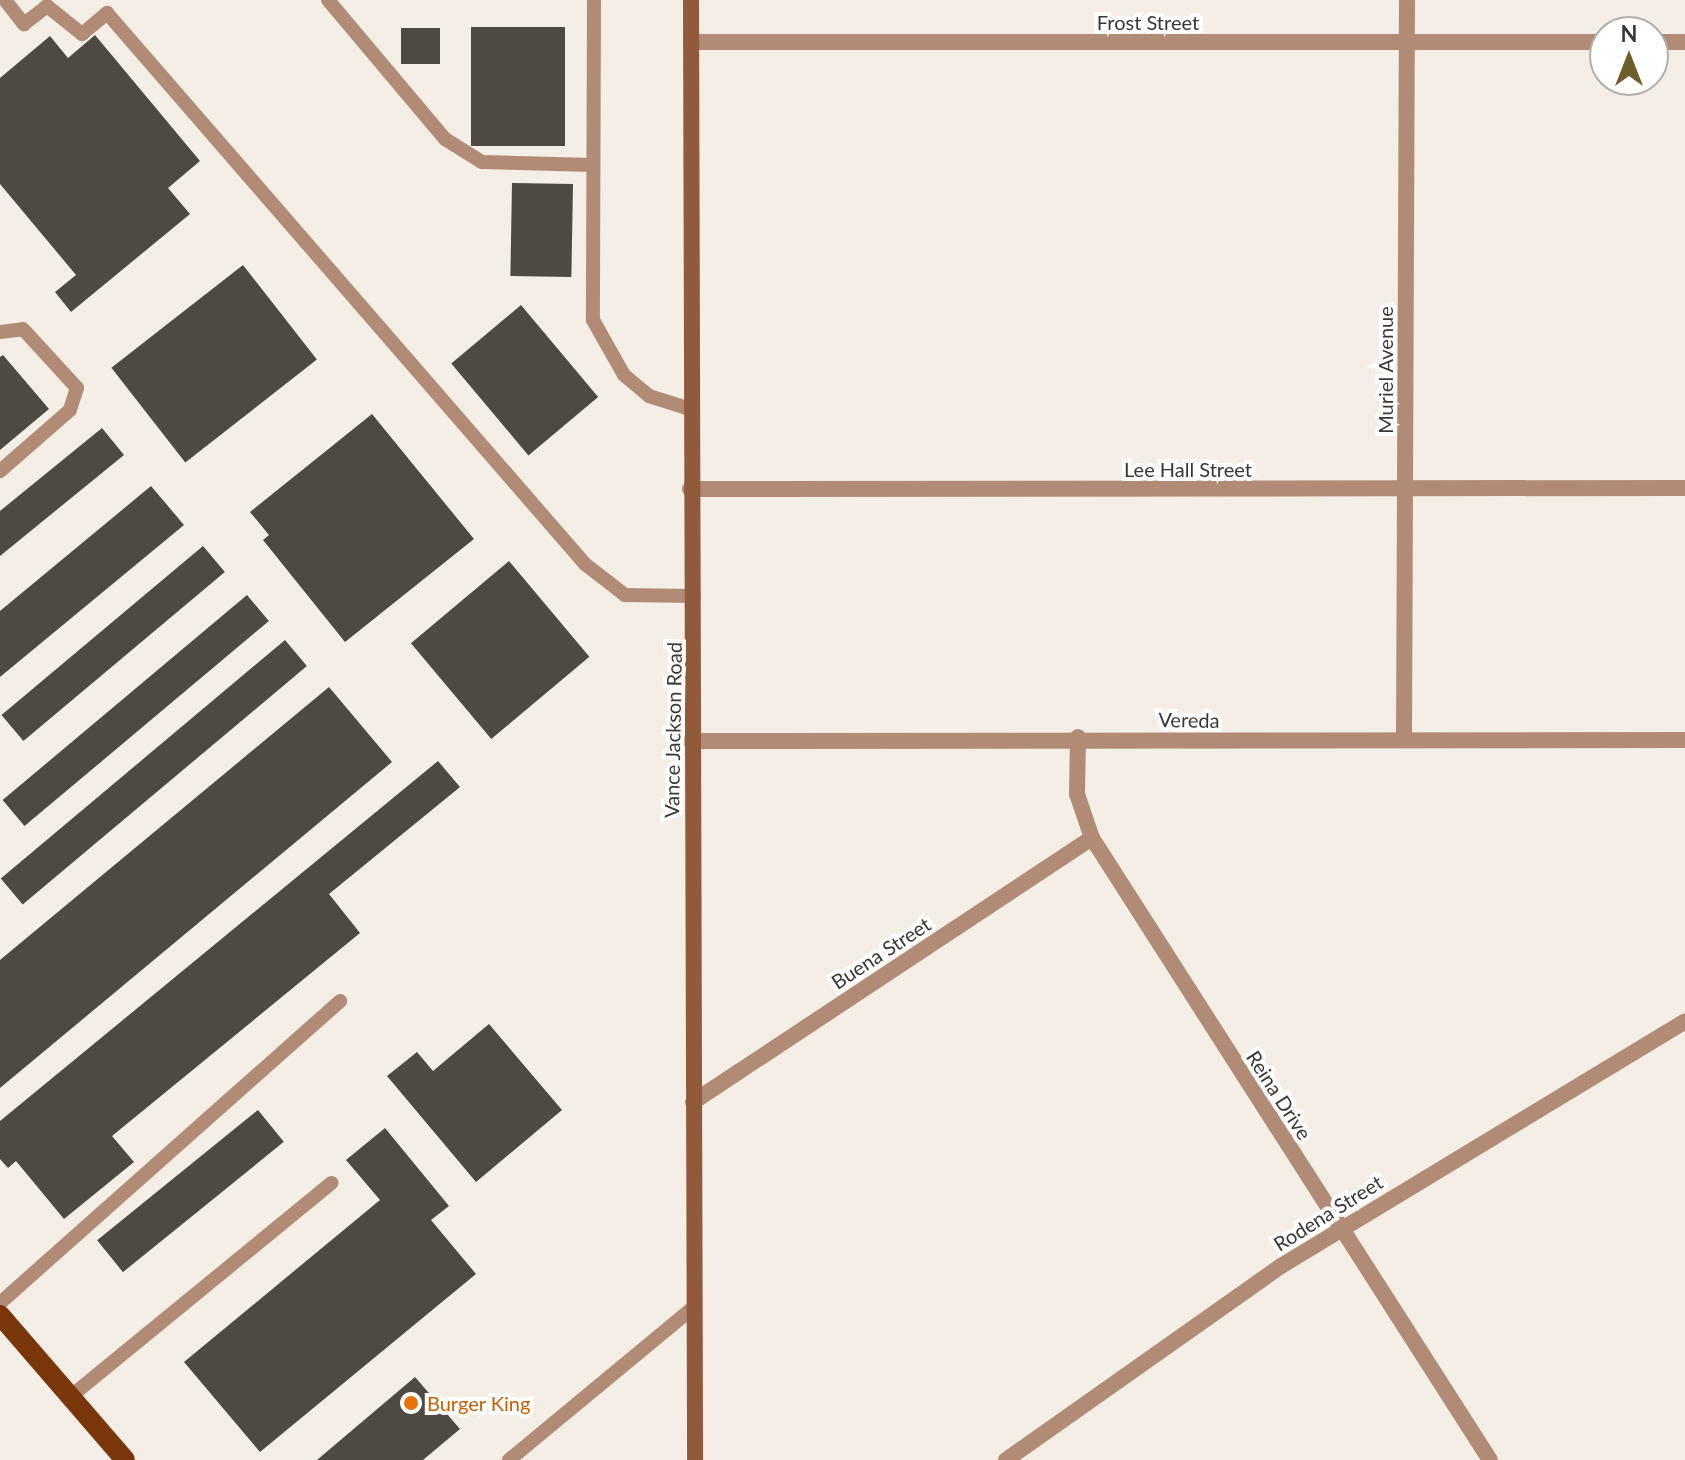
<!DOCTYPE html>
<html>
<head>
<meta charset="utf-8">
<style>
  body { margin:0 }
  #map { position:relative; width:1685px; height:1460px; overflow:hidden; background:#f4eee7; font-family:Lato,sans-serif }
  div>[style] { position:absolute }
  .building>* { inset:0; background:#4f4944; transform-origin:0 0 }
  .lane>* { height:14px; margin:-7px; padding:0 7px; transform-origin:7px; border-radius:7px; background:#b28b77 }
  .street>* { height:16px; margin:-8px; padding:0 8px; transform-origin:8px; border-radius:8px; background:#b28b77 }
  .secondary>* { height:16px; margin:-8px; padding:0 8px; transform-origin:8px; border-radius:8px; background:#915a3d }
  .primary>* { height:20px; margin:-10px; padding:0 10px; transform-origin:10px; border-radius:10px; background:#78360a }
  .dots>* { width:22px; height:22px; translate:-50% -50%; box-sizing:border-box; border:4px solid #fff; border-radius:50% }
  span { translate:-50% -50%; white-space:nowrap; text-align:center; line-height:1.15; -webkit-text-stroke:8px #fff; paint-order:stroke }
  .street-label { font-size:20px; color:#393734 }
  .food-label { font-size:20px; color:#c56008 }
  .left { translate:0 -50%; text-align:left }
  .north { position:absolute; left:1589px; top:16px; width:80px; height:80px; box-sizing:border-box; background:#fff; border:2px solid #b0afae; border-radius:50%; rotate:0deg; font-size:22px; font-weight:700; line-height:32px; text-align:center; color:#393734 }
  .north::after { content:''; display:block; margin:auto; width:28px; height:36px; background:#6e5e2b; clip-path:polygon(50% 0,100% 100%,50% 72%,0 100%) }
</style>
</head>
<body>
<div id="map">
  <div class="building">
    <div style="left:471px;top:27px;width:94px;height:119px"></div>
    <div style="left:401px;top:28px;width:39px;height:36px"></div>
    <div style="clip-path:polygon(95px 35px,200px 161px,168px 188px,190px 214px,71px 312px,55px 292px,76px 275px,0 184px,0 78px,50px 36px,68px 58px)"></div>
    <div style="left:512px;top:183px;width:61px;height:93px;rotate:1deg"></div>
    <div style="left:243px;top:265px;width:120px;height:167px;rotate:52deg"></div>
    <div style="left:521px;top:305px;width:120px;height:91px;rotate:50deg"></div>
    <div style="clip-path:polygon(3px 355px,49px 409px,0 450px,0 357px)"></div>
    <div style="clip-path:polygon(372px 414px,474px 539px,345px 642px,263px 540px,269px 535px,250px 512px)"></div>
    <div style="clip-path:polygon(102px 428px,124px 455px,0 556px,0 511px)"></div>
    <div style="clip-path:polygon(151px 486px,184px 525px,0 677px,0 611px)"></div>
    <div style="left:203px;top:546px;width:34px;height:263px;rotate:50deg"></div>
    <div style="left:509px;top:561px;width:125px;height:128px;rotate:50deg"></div>
    <div style="left:247px;top:595px;width:34px;height:319px;rotate:50deg"></div>
    <div style="left:285px;top:640px;width:34px;height:371px;rotate:50deg"></div>
    <div style="clip-path:polygon(329px 687px,392px 762px,0 1088px,0 960px)"></div>
    <div style="clip-path:polygon(438px 761px,460px 787px,329px 894px,360px 933px,112px 1136px,134px 1162px,64px 1219px,16px 1161px,8px 1168px,0 1159px,0 1121px)"></div>
    <div style="clip-path:polygon(489px 1024px,562px 1110px,476px 1182px,387px 1076px,417px 1052px,433px 1071px)"></div>
    <div style="left:258px;top:1110px;width:41px;height:207px;rotate:51deg"></div>
    <div style="clip-path:polygon(385px 1128px,449px 1206px,431px 1220px,476px 1274px,260px 1452px,184px 1362px,380px 1200px,346px 1160px)"></div>
    <div style="clip-path:polygon(415px 1377px,460px 1429px,423px 1460px,317px 1460px)"></div>
  </div>
  <div class="lane">
    <div style="left:5px;top:0;width:31px;rotate:52deg"></div>
    <div style="left:24px;top:24px;width:29px;rotate:-38deg"></div>
    <div style="left:47px;top:6px;width:45px;rotate:38.7deg"></div>
    <div style="left:82px;top:34px;width:33px;rotate:-40deg"></div>
    <div style="left:107px;top:13px;width:729px;rotate:49.06deg"></div>
    <div style="left:585px;top:564px;width:51px;rotate:37.8deg"></div>
    <div style="left:625px;top:595px;width:69px;rotate:0.8deg"></div>
    <div style="left:328px;top:0;width:182px;rotate:49.9deg"></div>
    <div style="left:445px;top:139px;width:44px;rotate:31.9deg"></div>
    <div style="left:482px;top:162px;width:111px;rotate:1.5deg"></div>
    <div style="left:594px;top:0;width:320px;rotate:90.2deg"></div>
    <div style="left:593px;top:320px;width:63px;rotate:60.6deg"></div>
    <div style="left:624px;top:375px;width:33px;rotate:40deg"></div>
    <div style="left:649px;top:396px;width:43px;rotate:17.6deg"></div>
    <div style="left:0;top:332px;width:23px;rotate:-7deg"></div>
    <div style="left:23px;top:329px;width:80px;rotate:47.5deg"></div>
    <div style="left:77px;top:388px;width:23px;rotate:108deg"></div>
    <div style="left:70px;top:410px;width:93px;rotate:138.9deg"></div>
    <div style="left:0;top:1303px;width:455px;rotate:-41.6deg"></div>
    <div style="left:70px;top:1397px;width:338px;rotate:-39.3deg"></div>
    <div style="left:509px;top:1460px;width:240px;rotate:-39.6deg"></div>
  </div>
  <div class="street">
    <div style="left:691px;top:42px;width:914px"></div>
    <div style="left:1653px;top:42px;width:32px"></div>
    <div style="left:690px;top:489px;width:995px;rotate:-0.06deg"></div>
    <div style="left:1078px;top:737px;width:57px;rotate:91deg"></div>
    <div style="left:1077px;top:794px;width:46px;rotate:71.2deg"></div>
    <div style="left:1092px;top:838px;width:738px;rotate:57.39deg"></div>
    <div style="left:1404px;top:740px;width:740px;rotate:-89.77deg"></div>
    <div style="left:691px;top:741px;width:994px;rotate:-0.06deg"></div>
    <div style="left:693px;top:1102px;width:478px;rotate:-33.5deg"></div>
    <div style="left:1006px;top:1460px;width:337px;rotate:-35.2deg"></div>
    <div style="left:1281px;top:1266px;width:472px;rotate:-31.2deg"></div>
  </div>
  <div class="secondary">
    <div style="left:691px;top:0;width:1460px;rotate:89.84deg"></div>
  </div>
  <div class="primary">
    <div style="left:0;top:1315px;width:191px;rotate:49.2deg"></div>
  </div>
  <div class="dots">
    <div style="left:411px;top:1403px;background:#e8710a"></div>
  </div>
  <div class="street-label">
    <span style="left:1148px;top:22px">Frost Street</span>
    <span style="left:1385px;top:370px;rotate:-90deg">Muriel Avenue</span>
    <span style="left:1188px;top:469px">Lee Hall Street</span>
    <span style="left:1189px;top:720px;rotate:1deg">Vereda</span>
    <span style="left:673px;top:730px;rotate:-89deg">Vance Jackson Road</span>
    <span style="left:881px;top:953px;rotate:-33deg">Buena Street</span>
    <span style="left:1279px;top:1095px;rotate:57deg">Reina Drive</span>
    <span style="left:1328px;top:1213px;rotate:-32deg">Rodena Street</span>
  </div>
  <div class="food-label">
    <span class="left" style="left:427px;top:1403px">Burger King</span>
  </div>
  <div class="north">N</div>
</div>
</body>
</html>
